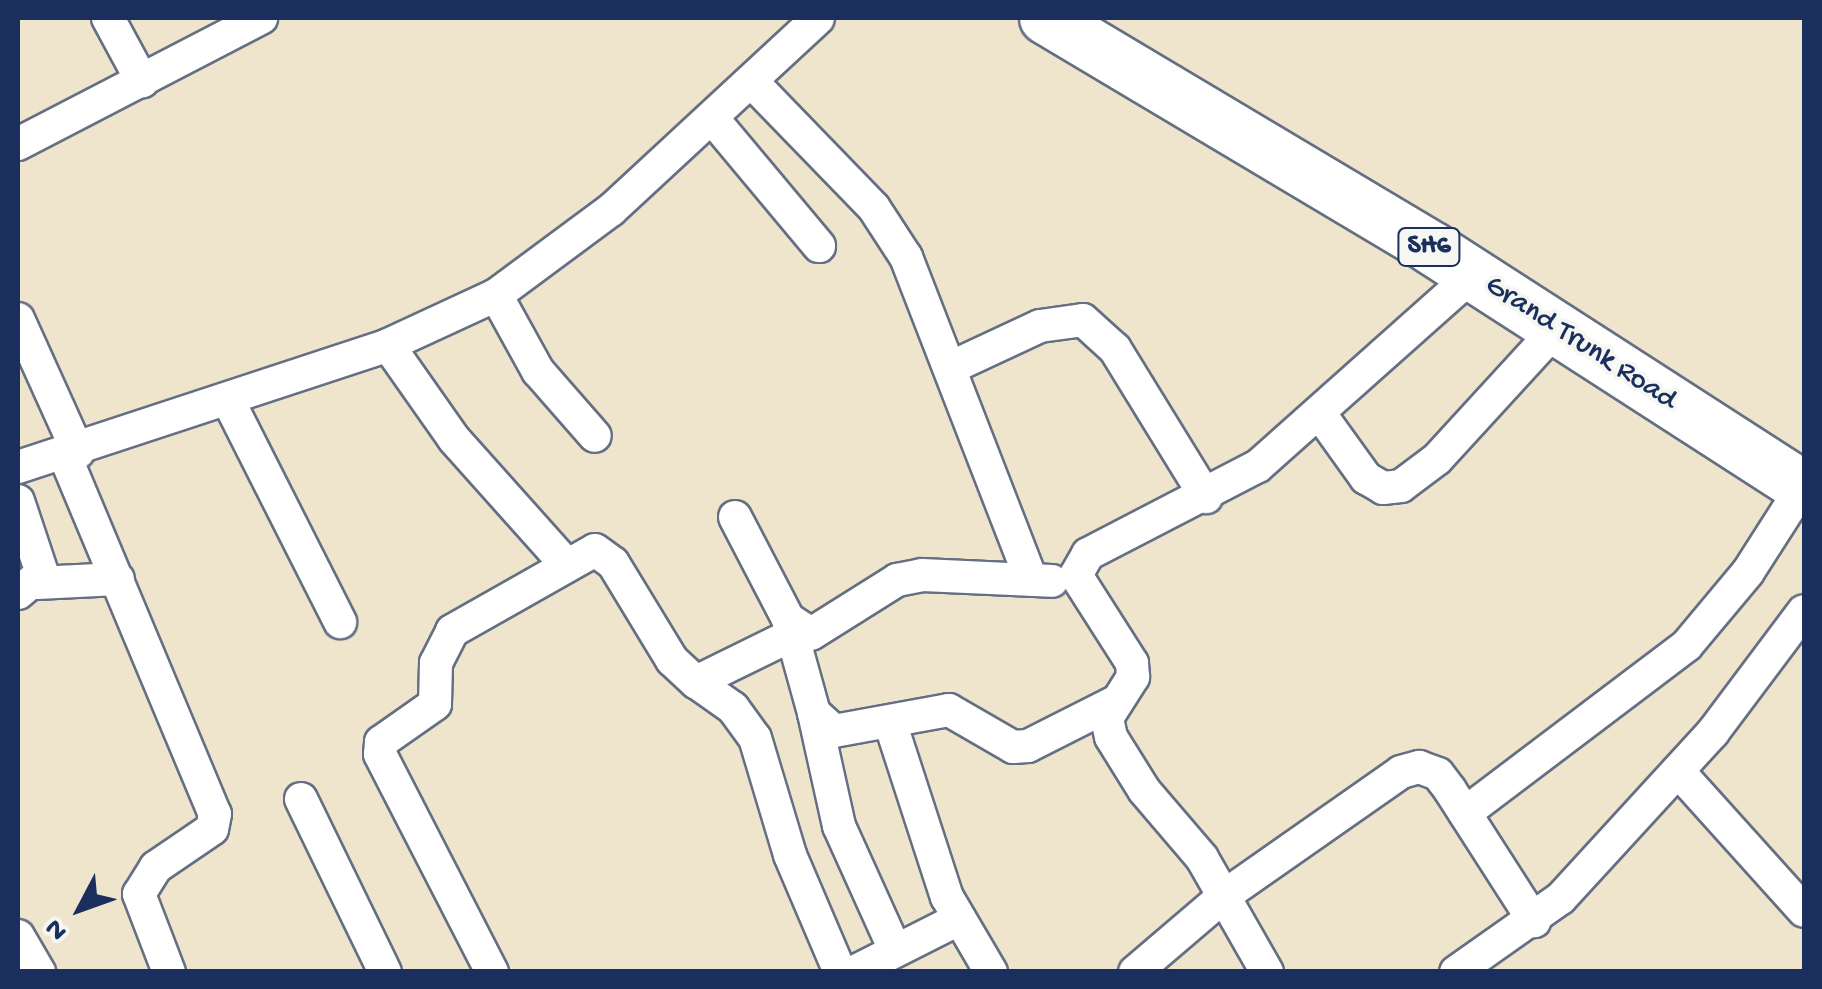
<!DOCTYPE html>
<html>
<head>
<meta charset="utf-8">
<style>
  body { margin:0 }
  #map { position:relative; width:1822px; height:989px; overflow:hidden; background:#efe5cc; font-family:"Gochi Hand",sans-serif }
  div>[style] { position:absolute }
  .roads { filter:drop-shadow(2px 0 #656f84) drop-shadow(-2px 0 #656f84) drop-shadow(0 2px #656f84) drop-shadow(0 -2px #656f84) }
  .minor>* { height:32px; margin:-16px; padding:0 16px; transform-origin:16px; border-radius:16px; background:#fff }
  .primary>* { height:52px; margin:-26px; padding:0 26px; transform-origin:26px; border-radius:26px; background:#fff }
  span { translate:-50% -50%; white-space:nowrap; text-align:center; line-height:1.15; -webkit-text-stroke:8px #f6f6f2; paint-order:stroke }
  .shield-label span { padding:2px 8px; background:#f6f6f2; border:2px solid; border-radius:8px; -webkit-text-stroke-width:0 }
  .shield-label { font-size:28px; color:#1b2f5e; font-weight:700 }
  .street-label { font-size:30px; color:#1b2f5e }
  .frame { position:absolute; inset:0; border:20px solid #1b2f5e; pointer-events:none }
  .north { position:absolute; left:30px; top:859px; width:100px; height:100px; -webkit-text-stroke:8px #f6f6f2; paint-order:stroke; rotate:229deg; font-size:28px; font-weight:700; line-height:40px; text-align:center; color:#1b2f5e }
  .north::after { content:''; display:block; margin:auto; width:35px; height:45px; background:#1b2f5e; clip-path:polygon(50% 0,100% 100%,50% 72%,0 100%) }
</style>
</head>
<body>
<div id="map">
  <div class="roads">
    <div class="minor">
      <div style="left:108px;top:18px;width:72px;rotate:61.6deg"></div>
      <div style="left:752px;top:82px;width:175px;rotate:45.9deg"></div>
      <div style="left:874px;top:208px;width:59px;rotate:56.9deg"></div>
      <div style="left:906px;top:257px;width:346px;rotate:68.8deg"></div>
      <div style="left:712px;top:118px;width:167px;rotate:50.1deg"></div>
      <div style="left:18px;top:144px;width:274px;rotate:-27.4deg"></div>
      <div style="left:496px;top:295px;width:87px;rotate:61.1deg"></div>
      <div style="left:538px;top:371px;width:86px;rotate:48.8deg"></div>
      <div style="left:18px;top:319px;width:146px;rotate:65.7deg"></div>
      <div style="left:388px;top:345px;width:115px;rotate:54.9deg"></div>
      <div style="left:454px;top:439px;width:166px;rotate:48.2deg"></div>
      <div style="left:952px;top:367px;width:97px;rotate:-25deg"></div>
      <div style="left:1040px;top:326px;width:43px;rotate:-7.9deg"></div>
      <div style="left:1083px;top:320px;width:43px;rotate:42.2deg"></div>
      <div style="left:1115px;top:349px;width:174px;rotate:58.4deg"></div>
      <div style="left:228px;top:400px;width:249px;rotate:63.2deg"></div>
      <div style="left:1320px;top:414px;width:79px;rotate:54.3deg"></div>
      <div style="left:1366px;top:478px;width:20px;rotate:30deg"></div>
      <div style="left:1383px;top:488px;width:18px;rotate:-6deg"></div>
      <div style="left:1401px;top:486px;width:45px;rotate:-36.9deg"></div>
      <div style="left:1437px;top:459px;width:176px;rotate:-47.5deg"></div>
      <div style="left:65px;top:456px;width:388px;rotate:67.3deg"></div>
      <div style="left:215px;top:814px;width:15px;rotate:101deg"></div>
      <div style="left:212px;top:829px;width:68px;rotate:145.8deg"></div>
      <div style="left:156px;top:867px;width:32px;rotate:122deg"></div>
      <div style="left:139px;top:894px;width:84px;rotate:69deg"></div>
      <div style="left:18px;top:467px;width:390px;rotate:-18.2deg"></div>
      <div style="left:388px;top:345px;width:119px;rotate:-24.8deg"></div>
      <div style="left:496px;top:295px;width:143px;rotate:-36.5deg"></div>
      <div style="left:611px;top:210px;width:282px;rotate:-42.8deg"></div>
      <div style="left:18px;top:501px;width:76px;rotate:71.6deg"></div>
      <div style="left:42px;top:573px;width:31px;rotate:140deg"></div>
      <div style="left:735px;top:517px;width:115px;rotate:62.5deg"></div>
      <div style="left:788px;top:619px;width:27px;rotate:33deg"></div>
      <div style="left:811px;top:634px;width:102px;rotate:-32.1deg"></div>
      <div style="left:897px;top:580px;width:25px;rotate:-11deg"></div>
      <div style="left:922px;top:575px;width:130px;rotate:2.6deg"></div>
      <div style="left:37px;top:583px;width:81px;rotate:-2.8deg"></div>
      <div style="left:788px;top:619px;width:98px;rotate:74.5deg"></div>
      <div style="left:814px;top:713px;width:27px;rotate:42deg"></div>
      <div style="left:834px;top:731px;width:117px;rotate:-10.3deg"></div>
      <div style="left:949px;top:710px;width:74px;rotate:30deg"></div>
      <div style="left:1013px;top:747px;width:15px;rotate:-4deg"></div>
      <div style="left:1028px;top:746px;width:97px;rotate:-26.8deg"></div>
      <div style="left:696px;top:682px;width:45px;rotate:35.1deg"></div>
      <div style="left:733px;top:708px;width:37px;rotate:54deg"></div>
      <div style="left:755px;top:738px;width:122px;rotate:73.3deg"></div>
      <div style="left:790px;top:855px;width:127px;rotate:66.9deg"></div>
      <div style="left:814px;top:713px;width:116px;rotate:77.5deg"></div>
      <div style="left:839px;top:826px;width:136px;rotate:65.7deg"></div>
      <div style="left:890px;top:722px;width:184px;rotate:72deg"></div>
      <div style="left:947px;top:897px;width:87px;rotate:59.6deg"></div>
      <div style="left:1678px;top:771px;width:188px;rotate:48deg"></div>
      <div style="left:301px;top:799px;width:192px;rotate:64.1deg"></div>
      <div style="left:1465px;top:813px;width:278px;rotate:-37.1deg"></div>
      <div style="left:1687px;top:645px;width:95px;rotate:-50.1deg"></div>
      <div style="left:1748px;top:572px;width:102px;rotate:-57.4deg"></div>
      <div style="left:18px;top:936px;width:42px;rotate:59.7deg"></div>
      <div style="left:492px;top:972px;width:245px;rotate:-117.2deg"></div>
      <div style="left:380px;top:754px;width:12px;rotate:-85deg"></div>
      <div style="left:381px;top:742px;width:66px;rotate:-35.1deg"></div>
      <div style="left:435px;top:704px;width:41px;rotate:-88.6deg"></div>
      <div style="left:436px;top:663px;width:36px;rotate:-63deg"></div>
      <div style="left:452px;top:631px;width:164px;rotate:-29.5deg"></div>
      <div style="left:595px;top:550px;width:22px;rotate:36deg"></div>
      <div style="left:613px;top:563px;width:114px;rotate:58.7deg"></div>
      <div style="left:672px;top:660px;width:33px;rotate:43deg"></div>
      <div style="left:696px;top:682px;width:107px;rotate:-26.1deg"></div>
      <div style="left:854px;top:972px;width:118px;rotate:-26.8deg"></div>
      <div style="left:1135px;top:972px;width:117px;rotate:-40.5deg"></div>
      <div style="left:1224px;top:896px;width:216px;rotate:-35deg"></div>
      <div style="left:1401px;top:772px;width:19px;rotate:-16deg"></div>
      <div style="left:1419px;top:767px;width:20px;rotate:20deg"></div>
      <div style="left:1438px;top:774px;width:20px;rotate:53deg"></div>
      <div style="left:1450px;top:790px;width:156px;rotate:57.3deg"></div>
      <div style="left:1267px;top:972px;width:131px;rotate:-119.7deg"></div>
      <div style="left:1202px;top:858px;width:89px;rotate:-130.5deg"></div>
      <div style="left:1144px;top:790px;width:62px;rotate:-121.9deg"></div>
      <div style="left:1111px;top:737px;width:19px;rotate:-102deg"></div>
      <div style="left:1107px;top:718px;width:49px;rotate:-57.6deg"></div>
      <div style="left:1133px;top:677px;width:14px;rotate:-94deg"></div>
      <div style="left:1132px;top:663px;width:104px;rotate:-122.5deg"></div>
      <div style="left:1076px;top:575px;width:24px;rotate:-60deg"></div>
      <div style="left:1088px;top:554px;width:191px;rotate:-27.4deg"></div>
      <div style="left:1258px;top:466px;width:287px;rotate:-41.7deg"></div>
      <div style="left:1456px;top:972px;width:128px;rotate:-35.2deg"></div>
      <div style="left:1561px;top:898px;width:225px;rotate:-47.5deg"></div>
      <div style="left:1713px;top:732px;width:151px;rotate:-53.1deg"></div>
    </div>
    <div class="primary">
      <div style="left:1046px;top:18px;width:451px;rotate:30.8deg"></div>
      <div style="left:1433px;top:249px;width:441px;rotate:32.8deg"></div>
    </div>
  </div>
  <div class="shield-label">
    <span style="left:1429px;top:247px">SH6</span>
  </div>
  <div class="street-label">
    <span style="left:1580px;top:344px;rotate:33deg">Grand Trunk Road</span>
  </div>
  <div class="frame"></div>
  <div class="north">N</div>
</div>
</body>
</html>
